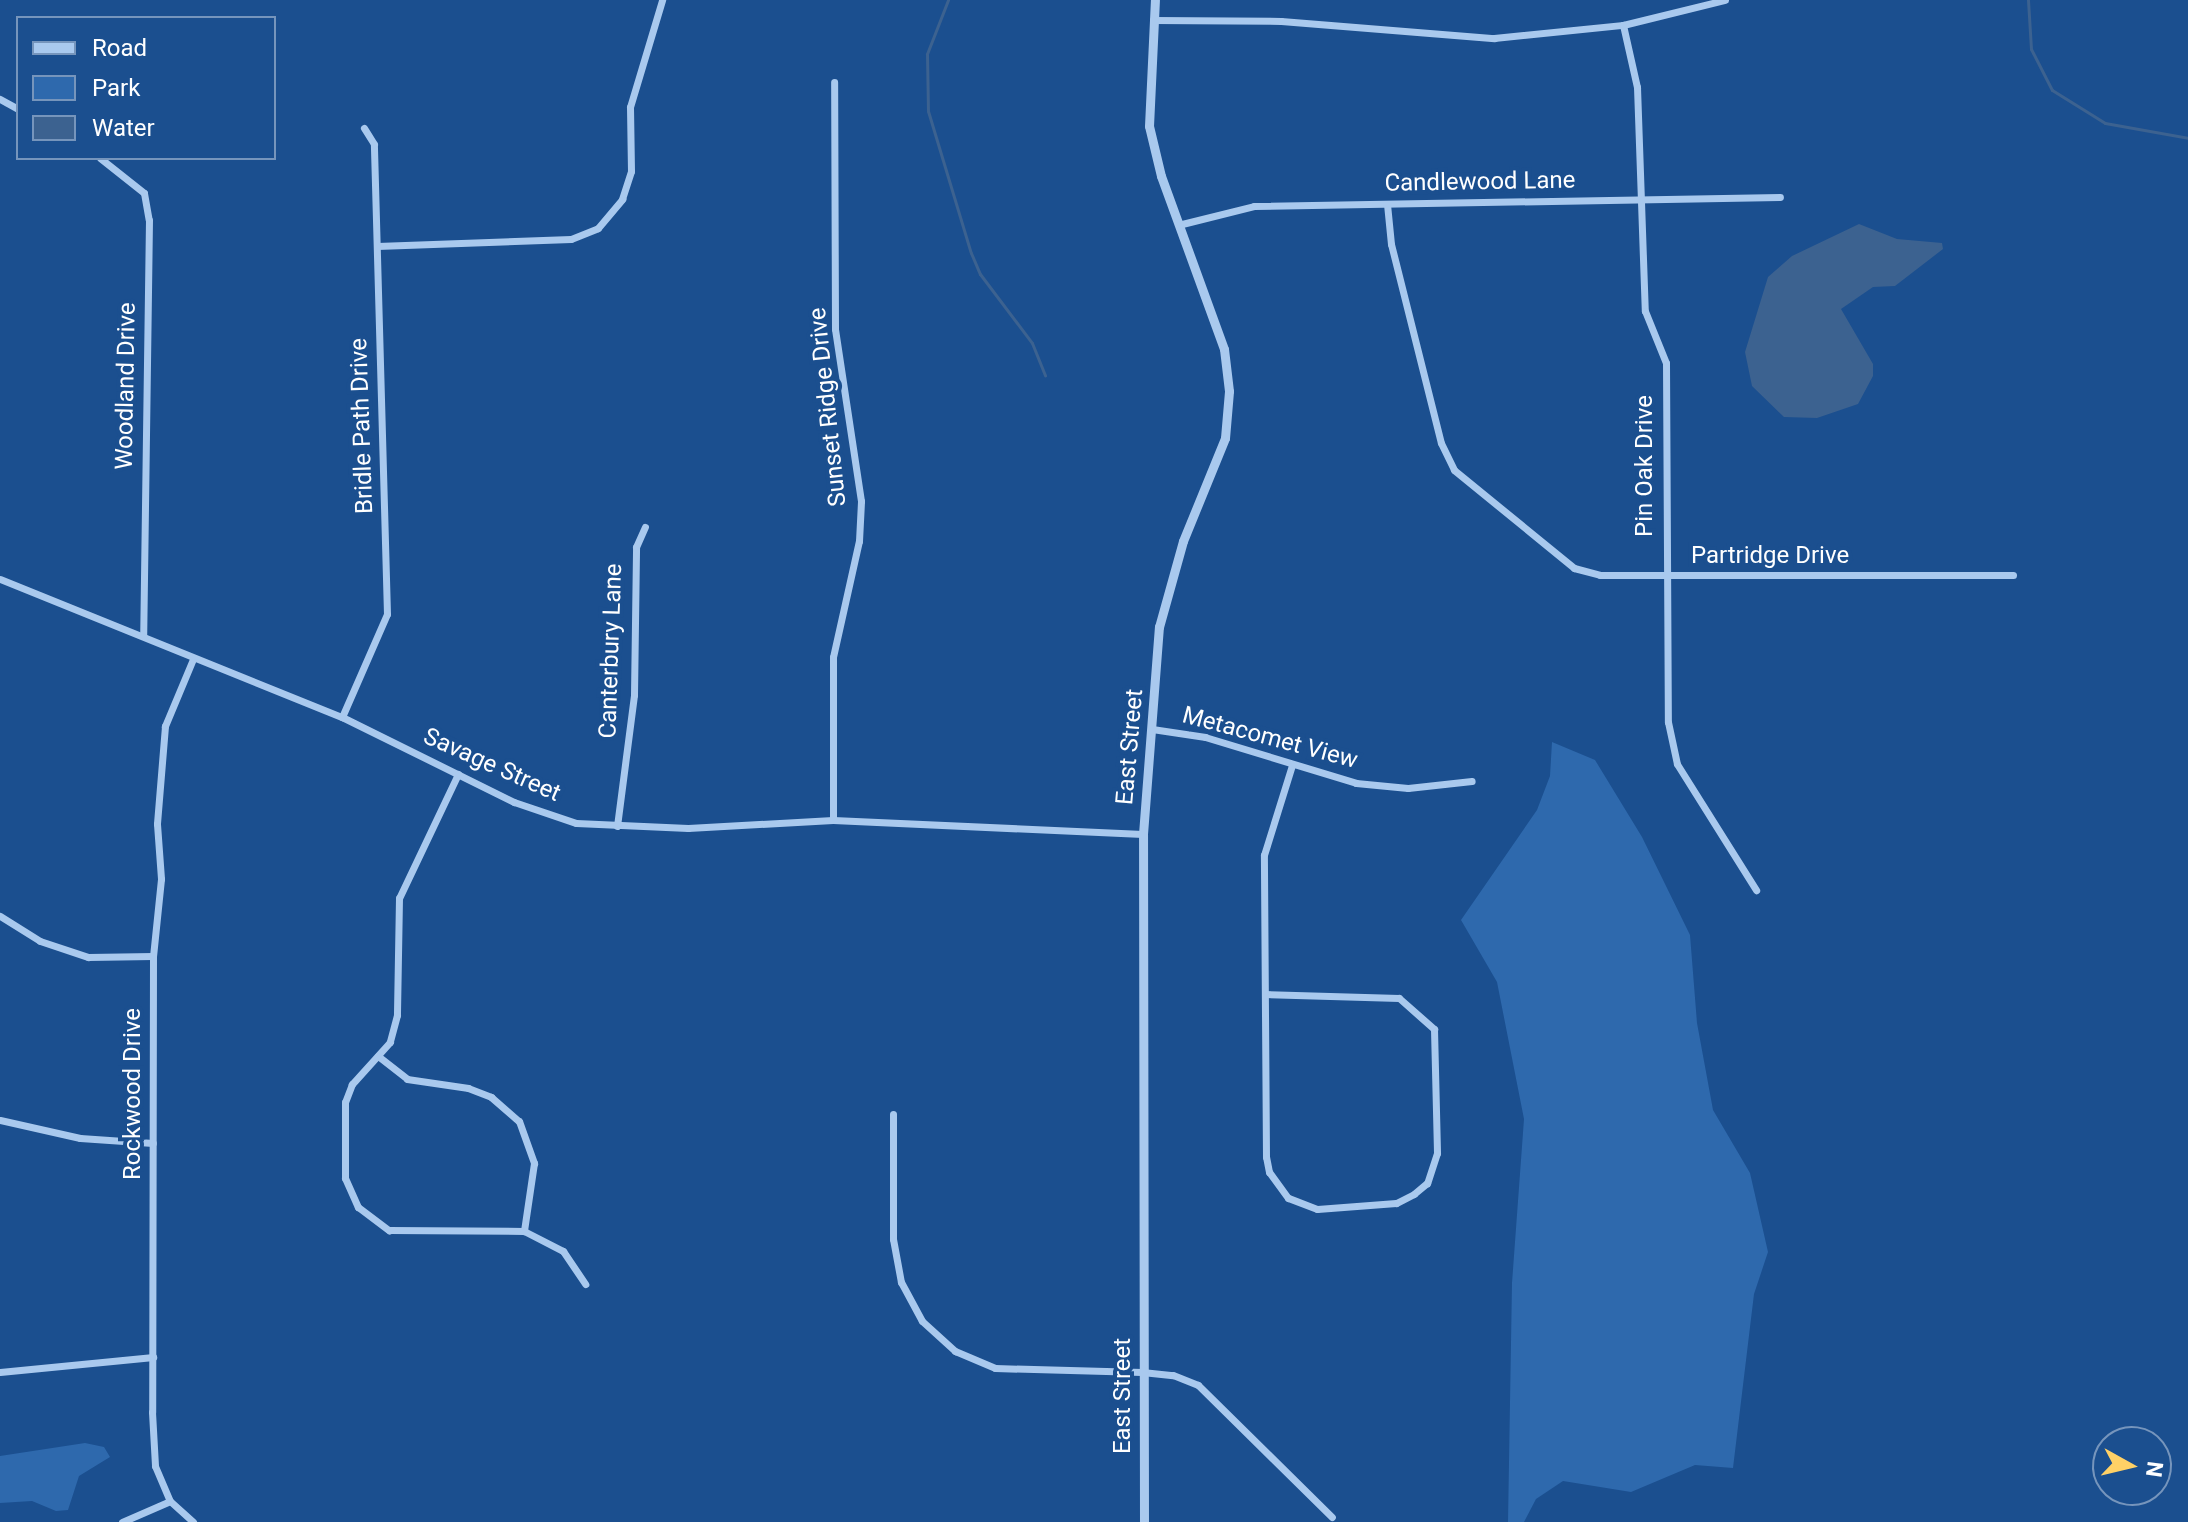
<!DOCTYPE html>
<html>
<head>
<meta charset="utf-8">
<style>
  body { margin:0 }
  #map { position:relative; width:2188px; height:1522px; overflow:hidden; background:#1b4f8f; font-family:Roboto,sans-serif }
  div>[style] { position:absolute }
  .green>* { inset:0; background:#2e69ad }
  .water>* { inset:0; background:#3c6290 }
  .stream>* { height:3px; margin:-1.5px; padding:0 1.5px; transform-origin:1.5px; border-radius:1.5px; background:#3c6290 }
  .minor>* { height:7px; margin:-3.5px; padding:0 3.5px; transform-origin:3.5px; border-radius:3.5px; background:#a9c9ee }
  .tertiary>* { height:9px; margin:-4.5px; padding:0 4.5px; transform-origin:4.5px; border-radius:4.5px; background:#a9c9ee }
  span { translate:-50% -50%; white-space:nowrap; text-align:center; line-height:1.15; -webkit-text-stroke:8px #1b4f8f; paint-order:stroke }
  .street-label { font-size:24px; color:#fff }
  .legend { position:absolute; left:16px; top:16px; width:260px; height:144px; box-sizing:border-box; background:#1b4f8f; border:2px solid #7695bc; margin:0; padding:10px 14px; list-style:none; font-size:24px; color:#fff }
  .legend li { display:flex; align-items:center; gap:16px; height:40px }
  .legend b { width:40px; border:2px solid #7695bc }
  .north { position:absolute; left:2092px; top:1426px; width:80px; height:80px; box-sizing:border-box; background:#1b4f8f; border:2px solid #7695bc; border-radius:50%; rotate:98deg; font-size:22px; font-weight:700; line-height:32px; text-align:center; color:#fff }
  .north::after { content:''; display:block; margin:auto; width:28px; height:36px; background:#ffd166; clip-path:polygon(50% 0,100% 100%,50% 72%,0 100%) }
</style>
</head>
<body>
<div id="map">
  <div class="green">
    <div style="clip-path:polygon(1552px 742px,1595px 760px,1642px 837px,1690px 935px,1697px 1023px,1713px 1110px,1750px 1173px,1768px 1252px,1754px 1294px,1733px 1468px,1695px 1465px,1631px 1492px,1563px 1481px,1536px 1499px,1524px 1522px,1508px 1522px,1512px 1283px,1524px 1119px,1497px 982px,1461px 920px,1537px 810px,1550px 776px)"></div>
    <div style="clip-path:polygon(85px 1443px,104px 1447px,110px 1457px,79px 1476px,68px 1510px,56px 1511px,32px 1501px,0 1503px,0 1456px)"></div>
  </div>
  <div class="water">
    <div style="clip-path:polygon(1859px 224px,1897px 239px,1942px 243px,1943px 249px,1895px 286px,1873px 287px,1841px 309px,1873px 364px,1873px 376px,1858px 404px,1817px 418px,1784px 417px,1752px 386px,1745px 352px,1768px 277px,1792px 256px)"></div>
  </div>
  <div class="stream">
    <div style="left:948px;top:0;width:58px;rotate:111.3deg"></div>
    <div style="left:927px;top:54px;width:57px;rotate:89deg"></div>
    <div style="left:928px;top:111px;width:148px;rotate:73.2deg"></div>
    <div style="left:971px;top:253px;width:23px;rotate:67deg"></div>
    <div style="left:980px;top:274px;width:86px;rotate:53deg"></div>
    <div style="left:1032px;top:343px;width:35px;rotate:68deg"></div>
    <div style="left:2028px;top:0;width:49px;rotate:86.5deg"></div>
    <div style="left:2031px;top:49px;width:46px;rotate:62.9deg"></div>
    <div style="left:2052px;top:90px;width:62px;rotate:31.9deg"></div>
    <div style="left:2105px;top:123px;width:84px;rotate:10.2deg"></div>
  </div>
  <div class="minor">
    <div style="left:1153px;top:20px;width:128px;rotate:0.4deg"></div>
    <div style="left:1281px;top:21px;width:214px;rotate:4.6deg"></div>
    <div style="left:1494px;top:38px;width:130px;rotate:-5.8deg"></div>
    <div style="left:1623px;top:25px;width:105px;rotate:-13.8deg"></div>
    <div style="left:1623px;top:25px;width:64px;rotate:77.3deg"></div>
    <div style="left:1637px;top:87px;width:224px;rotate:88deg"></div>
    <div style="left:1645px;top:311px;width:56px;rotate:68deg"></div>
    <div style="left:1666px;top:363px;width:359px;rotate:89.7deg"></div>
    <div style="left:1668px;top:722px;width:43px;rotate:77.9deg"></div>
    <div style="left:1677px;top:764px;width:149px;rotate:57.9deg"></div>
    <div style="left:0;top:99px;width:21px;rotate:29deg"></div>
    <div style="left:100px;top:158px;width:56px;rotate:38.5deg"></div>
    <div style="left:144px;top:193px;width:27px;rotate:80deg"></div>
    <div style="left:149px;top:220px;width:416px;rotate:90.8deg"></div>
    <div style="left:1387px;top:204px;width:40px;rotate:84.3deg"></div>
    <div style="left:1391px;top:244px;width:205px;rotate:75.9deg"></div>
    <div style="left:1441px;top:443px;width:30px;rotate:64deg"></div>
    <div style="left:1454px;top:470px;width:155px;rotate:39.2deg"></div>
    <div style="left:1574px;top:568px;width:27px;rotate:15deg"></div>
    <div style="left:1600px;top:575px;width:413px"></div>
    <div style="left:1182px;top:224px;width:74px;rotate:-14deg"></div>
    <div style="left:1254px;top:206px;width:526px;rotate:-0.98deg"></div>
    <div style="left:377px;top:246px;width:194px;rotate:-2.1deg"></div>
    <div style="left:571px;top:239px;width:29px;rotate:-22deg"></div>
    <div style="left:598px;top:228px;width:38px;rotate:-50deg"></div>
    <div style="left:622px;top:199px;width:29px;rotate:-72deg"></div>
    <div style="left:631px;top:171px;width:64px;rotate:-90.9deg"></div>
    <div style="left:630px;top:107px;width:112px;rotate:-73.3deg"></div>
    <div style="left:0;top:579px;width:369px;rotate:22deg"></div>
    <div style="left:342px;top:717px;width:192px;rotate:26.3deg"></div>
    <div style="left:514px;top:802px;width:65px;rotate:18.7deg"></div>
    <div style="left:576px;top:823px;width:112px;rotate:2.6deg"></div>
    <div style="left:688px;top:828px;width:145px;rotate:-3.2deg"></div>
    <div style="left:833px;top:820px;width:310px;rotate:2.6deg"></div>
    <div style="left:193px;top:659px;width:73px;rotate:112.7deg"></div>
    <div style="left:165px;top:726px;width:98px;rotate:94.7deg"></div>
    <div style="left:157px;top:824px;width:55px;rotate:85.8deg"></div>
    <div style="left:161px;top:879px;width:77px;rotate:95.9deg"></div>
    <div style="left:153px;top:956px;width:456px;rotate:90.1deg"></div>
    <div style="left:152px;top:1412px;width:54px;rotate:86.8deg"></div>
    <div style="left:155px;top:1466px;width:38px;rotate:67deg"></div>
    <div style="left:170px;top:1501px;width:31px;rotate:42deg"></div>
    <div style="left:342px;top:717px;width:112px;rotate:-66.4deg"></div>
    <div style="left:387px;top:614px;width:470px;rotate:-91.6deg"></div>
    <div style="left:374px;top:144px;width:19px;rotate:-122deg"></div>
    <div style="left:1152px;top:729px;width:54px;rotate:8.6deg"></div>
    <div style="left:1205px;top:737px;width:158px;rotate:16.9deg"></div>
    <div style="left:1356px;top:783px;width:52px;rotate:5.5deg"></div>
    <div style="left:1408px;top:788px;width:64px;rotate:-6.2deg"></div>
    <div style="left:458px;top:774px;width:137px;rotate:115.4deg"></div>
    <div style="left:399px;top:898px;width:117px;rotate:91deg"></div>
    <div style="left:397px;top:1015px;width:28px;rotate:105deg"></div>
    <div style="left:390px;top:1042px;width:57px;rotate:132.1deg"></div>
    <div style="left:352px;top:1084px;width:19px;rotate:111deg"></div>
    <div style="left:345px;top:1102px;width:76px;rotate:90deg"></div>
    <div style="left:345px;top:1178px;width:32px;rotate:66deg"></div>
    <div style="left:358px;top:1207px;width:39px;rotate:37deg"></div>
    <div style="left:389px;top:1230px;width:135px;rotate:0.4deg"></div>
    <div style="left:524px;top:1231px;width:44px;rotate:27.1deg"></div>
    <div style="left:563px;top:1251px;width:40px;rotate:56deg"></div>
    <div style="left:833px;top:820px;width:163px;rotate:-90deg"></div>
    <div style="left:833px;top:657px;width:119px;rotate:-77.4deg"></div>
    <div style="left:859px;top:541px;width:40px;rotate:-87.1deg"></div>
    <div style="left:861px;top:501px;width:174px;rotate:-98.6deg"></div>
    <div style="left:835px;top:329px;width:247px;rotate:-90.2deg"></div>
    <div style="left:617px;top:826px;width:132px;rotate:-82.6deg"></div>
    <div style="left:634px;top:695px;width:148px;rotate:-89.2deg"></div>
    <div style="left:636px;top:547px;width:22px;rotate:-66deg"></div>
    <div style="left:0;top:916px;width:47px;rotate:32deg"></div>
    <div style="left:40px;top:941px;width:51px;rotate:18.4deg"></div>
    <div style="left:88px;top:957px;width:65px;rotate:-0.9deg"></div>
    <div style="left:1265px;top:994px;width:134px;rotate:1.7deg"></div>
    <div style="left:1399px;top:998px;width:47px;rotate:41.5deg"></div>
    <div style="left:1434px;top:1029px;width:124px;rotate:88.6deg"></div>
    <div style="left:1437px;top:1153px;width:32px;rotate:108deg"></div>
    <div style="left:1427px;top:1183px;width:17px;rotate:140deg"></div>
    <div style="left:1414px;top:1194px;width:20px;rotate:153deg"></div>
    <div style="left:1396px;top:1203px;width:79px;rotate:175.7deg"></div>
    <div style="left:1317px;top:1209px;width:31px;rotate:-159deg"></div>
    <div style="left:1288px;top:1198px;width:32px;rotate:-126deg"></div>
    <div style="left:1269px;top:1172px;width:15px;rotate:-101deg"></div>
    <div style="left:1266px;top:1157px;width:302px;rotate:-90.4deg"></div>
    <div style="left:1264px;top:855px;width:94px;rotate:-72.7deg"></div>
    <div style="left:378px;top:1056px;width:37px;rotate:38deg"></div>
    <div style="left:407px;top:1079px;width:62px;rotate:8.4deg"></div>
    <div style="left:468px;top:1088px;width:25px;rotate:21deg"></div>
    <div style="left:491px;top:1097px;width:37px;rotate:41deg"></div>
    <div style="left:519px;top:1121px;width:45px;rotate:70.3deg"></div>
    <div style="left:534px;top:1163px;width:69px;rotate:98.4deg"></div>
    <div style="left:893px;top:1114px;width:125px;rotate:90deg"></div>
    <div style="left:893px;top:1239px;width:44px;rotate:79.5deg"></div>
    <div style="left:901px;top:1282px;width:44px;rotate:61.7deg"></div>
    <div style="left:922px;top:1321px;width:45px;rotate:42.3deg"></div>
    <div style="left:955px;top:1351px;width:43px;rotate:23deg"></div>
    <div style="left:995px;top:1368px;width:147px;rotate:1.6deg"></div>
    <div style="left:1142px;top:1372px;width:31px;rotate:6deg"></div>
    <div style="left:1173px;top:1375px;width:27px;rotate:22deg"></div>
    <div style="left:1198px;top:1385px;width:188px;rotate:44.6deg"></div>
    <div style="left:0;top:1120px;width:82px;rotate:12.7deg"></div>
    <div style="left:80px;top:1138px;width:73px;rotate:3.9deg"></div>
    <div style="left:0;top:1372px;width:154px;rotate:-5.6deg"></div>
    <div style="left:122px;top:1522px;width:52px;rotate:-23.6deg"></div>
  </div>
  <div class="tertiary">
    <div style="left:1144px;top:1522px;width:688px;rotate:-90.08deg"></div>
    <div style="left:1143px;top:834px;width:208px;rotate:-85.6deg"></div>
    <div style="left:1159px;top:627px;width:89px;rotate:-74.4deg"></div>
    <div style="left:1183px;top:541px;width:111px;rotate:-67.8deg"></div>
    <div style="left:1225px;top:438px;width:47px;rotate:-85.1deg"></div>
    <div style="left:1229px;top:391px;width:42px;rotate:-96.8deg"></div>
    <div style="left:1224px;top:349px;width:184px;rotate:-110deg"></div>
    <div style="left:1161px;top:176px;width:51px;rotate:-103.5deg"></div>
    <div style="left:1149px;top:126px;width:126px;rotate:-87.3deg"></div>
  </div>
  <div class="street-label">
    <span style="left:1480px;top:182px;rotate:-1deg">Candlewood Lane</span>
    <span style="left:126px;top:386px;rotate:-89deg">Woodland Drive</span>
    <span style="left:828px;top:407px;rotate:-96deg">Sunset Ridge Drive</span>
    <span style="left:362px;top:426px;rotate:-92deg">Bridle Path Drive</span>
    <span style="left:1645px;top:466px;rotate:-90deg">Pin Oak Drive</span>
    <span style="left:1770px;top:556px">Partridge Drive</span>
    <span style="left:611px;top:651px;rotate:-88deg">Canterbury Lane</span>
    <span style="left:1270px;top:738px;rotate:15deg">Metacomet View</span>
    <span style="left:1130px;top:747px;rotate:-85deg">East Street</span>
    <span style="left:492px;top:765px;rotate:24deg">Savage Street</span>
    <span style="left:133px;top:1094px;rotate:-90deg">Rockwood Drive</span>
    <span style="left:1123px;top:1396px;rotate:-90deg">East Street</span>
  </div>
  <ul class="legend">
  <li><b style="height:10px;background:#a9c9ee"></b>Road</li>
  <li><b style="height:22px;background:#2e69ad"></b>Park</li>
  <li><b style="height:22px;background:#3c6290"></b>Water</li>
  </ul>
  <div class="north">N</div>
</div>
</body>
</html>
